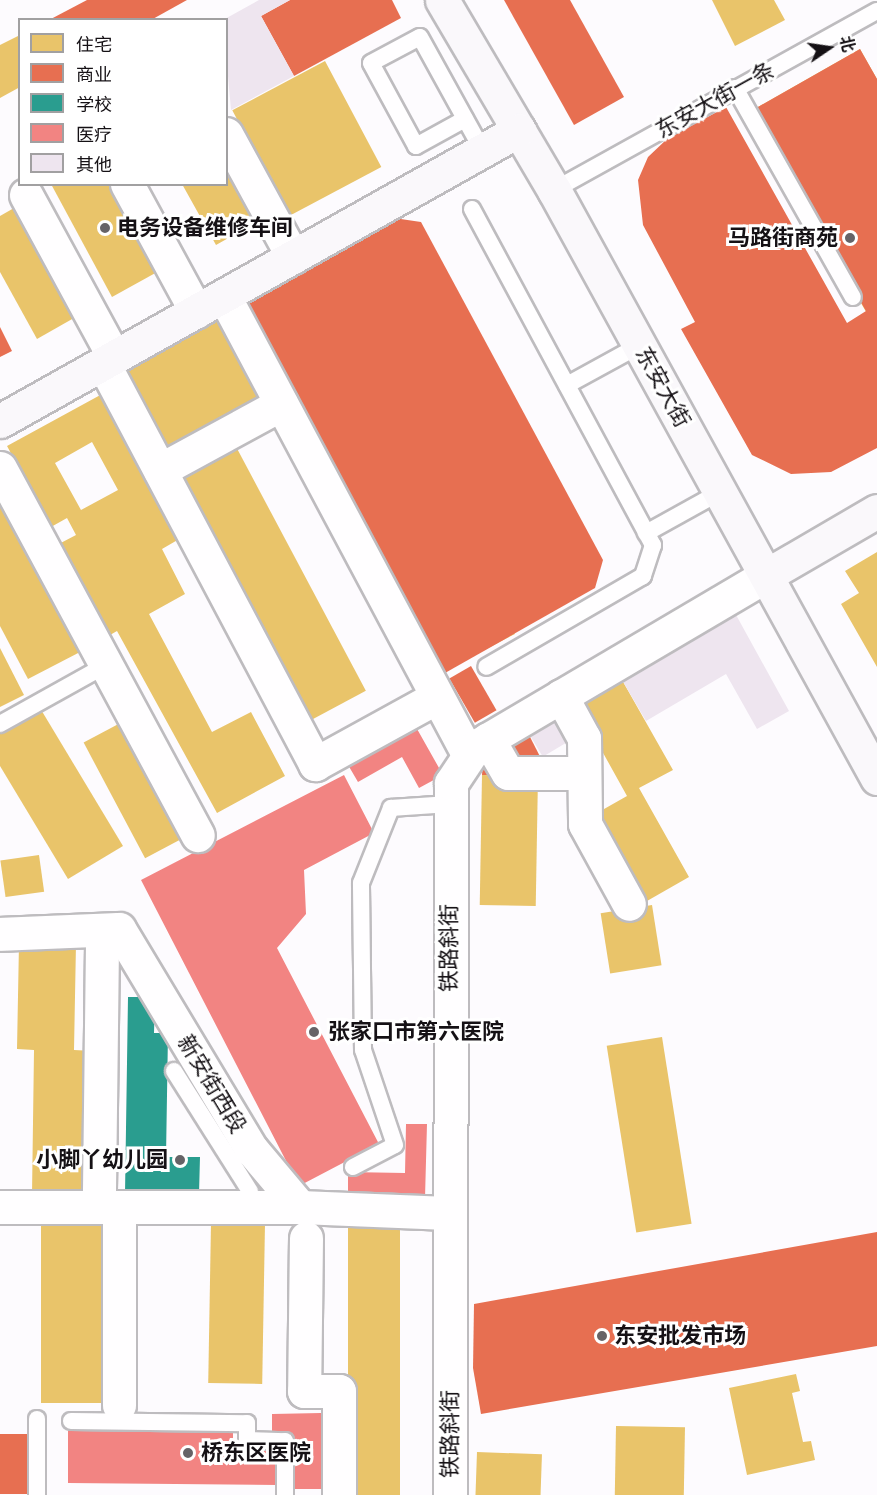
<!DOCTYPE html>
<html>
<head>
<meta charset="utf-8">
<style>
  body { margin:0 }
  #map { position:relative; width:877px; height:1495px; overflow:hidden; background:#fdfbfe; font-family:"Space Grotesk","Noto Sans SC",sans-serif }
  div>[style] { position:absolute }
  .homes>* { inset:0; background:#e9c46a; transform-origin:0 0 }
  .shops>* { inset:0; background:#e76f51; transform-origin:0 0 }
  .schools>* { inset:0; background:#2a9d8f }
  .health>* { inset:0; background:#f28482 }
  .building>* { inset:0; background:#eee5ef; transform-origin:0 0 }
  .roads { filter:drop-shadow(2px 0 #bebcbf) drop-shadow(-2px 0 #bebcbf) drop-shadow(0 2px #bebcbf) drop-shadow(0 -2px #bebcbf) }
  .lane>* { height:16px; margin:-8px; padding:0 8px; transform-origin:8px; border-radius:8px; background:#fffeff }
  .street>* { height:33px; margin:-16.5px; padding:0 16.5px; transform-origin:16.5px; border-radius:16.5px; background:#fffeff }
  .secondary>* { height:33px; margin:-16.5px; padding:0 16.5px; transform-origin:16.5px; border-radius:16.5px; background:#faf8fb }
  .dots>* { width:16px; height:16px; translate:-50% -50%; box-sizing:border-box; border:3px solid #fff; border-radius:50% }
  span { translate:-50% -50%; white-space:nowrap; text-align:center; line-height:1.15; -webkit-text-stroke:6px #fff; paint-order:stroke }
  .street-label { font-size:22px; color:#151115 }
  .poi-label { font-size:22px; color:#151115; font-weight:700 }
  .left { translate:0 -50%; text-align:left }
  .right { translate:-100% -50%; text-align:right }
  .legend { position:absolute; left:18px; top:18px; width:210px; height:168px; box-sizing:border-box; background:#fff; border:2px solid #a1a0a1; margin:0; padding:8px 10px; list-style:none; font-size:18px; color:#151115 }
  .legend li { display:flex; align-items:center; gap:12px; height:30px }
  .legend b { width:30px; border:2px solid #a1a0a1 }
  .north { position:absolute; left:799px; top:18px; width:60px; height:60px; -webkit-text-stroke:4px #fff; paint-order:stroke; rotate:77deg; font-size:16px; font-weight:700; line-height:24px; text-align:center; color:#151115 }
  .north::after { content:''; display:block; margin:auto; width:21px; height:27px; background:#151115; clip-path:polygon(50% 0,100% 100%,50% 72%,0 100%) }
</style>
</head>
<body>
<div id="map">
  <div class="homes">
    <div style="clip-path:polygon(712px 0,774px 0,785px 20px,735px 46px)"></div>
    <div style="clip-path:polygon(20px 35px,20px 87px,0 98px,0 45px)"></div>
    <div style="clip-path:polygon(860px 49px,877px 79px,877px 108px,829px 137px,877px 216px,877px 331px,751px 111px)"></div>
    <div style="left:325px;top:61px;width:120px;height:105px;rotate:62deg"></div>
    <div style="clip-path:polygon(226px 153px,264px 218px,216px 245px,182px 184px,226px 184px)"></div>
    <div style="clip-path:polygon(51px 184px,112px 184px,159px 271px,112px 297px)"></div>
    <div style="clip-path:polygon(21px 204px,81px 314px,37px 339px,0 272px,0 216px)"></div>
    <div style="left:314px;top:256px;width:428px;height:60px;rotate:62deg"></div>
    <div style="left:221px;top:318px;width:100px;height:115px;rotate:62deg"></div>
    <div style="clip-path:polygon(evenodd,104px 393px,181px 538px,162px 549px,185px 594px,149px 614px,212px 732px,251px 712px,285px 776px,217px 813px,117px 631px,103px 639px,55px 546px,76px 535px,67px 518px,51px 527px,7px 446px,104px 393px,92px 442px,118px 490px,81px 510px,55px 463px,92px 442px)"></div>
    <div style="left:233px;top:441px;width:283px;height:64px;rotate:62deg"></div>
    <div style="clip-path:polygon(0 495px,82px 651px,28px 679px,0 626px)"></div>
    <div style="clip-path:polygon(877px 552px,877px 667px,841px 604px,859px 593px,845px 571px)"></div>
    <div style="clip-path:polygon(0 648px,24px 695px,0 707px)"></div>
    <div style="clip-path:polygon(622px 680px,673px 770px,639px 788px,689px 877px,647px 901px,597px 813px,627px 796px,577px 706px)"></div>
    <div style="clip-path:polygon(40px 708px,123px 846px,68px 879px,0 766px,0 732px)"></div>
    <div style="left:126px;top:720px;width:131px;height:48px;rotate:62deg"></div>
    <div style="left:482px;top:775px;width:56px;height:130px;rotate:1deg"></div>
    <div style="left:39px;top:855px;width:37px;height:39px;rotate:82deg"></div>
    <div style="left:652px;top:905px;width:61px;height:52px;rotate:81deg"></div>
    <div style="clip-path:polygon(19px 943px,76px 944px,74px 1050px,94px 1051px,92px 1195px,32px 1194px,34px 1050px,17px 1049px)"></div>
    <div style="left:662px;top:1037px;width:189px;height:56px;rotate:81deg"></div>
    <div style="left:211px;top:1223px;width:54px;height:160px;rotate:1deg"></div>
    <div style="left:348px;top:1223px;width:52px;height:272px"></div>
    <div style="left:41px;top:1225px;width:66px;height:178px"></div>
    <div style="clip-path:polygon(796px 1374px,800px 1391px,792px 1393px,803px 1442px,811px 1441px,815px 1460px,747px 1475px,729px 1388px)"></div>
    <div style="left:616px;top:1426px;width:69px;height:69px;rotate:1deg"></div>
    <div style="left:477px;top:1452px;width:65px;height:43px;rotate:2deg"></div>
  </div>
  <div class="shops">
    <div style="clip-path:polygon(87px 0,187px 0,151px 20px,49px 20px)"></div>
    <div style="clip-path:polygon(290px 0,392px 0,401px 18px,294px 76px,261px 16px)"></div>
    <div style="clip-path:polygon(504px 0,570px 0,624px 97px,574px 125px)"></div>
    <div style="clip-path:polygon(860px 49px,877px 79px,877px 448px,831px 472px,791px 474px,752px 455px,681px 329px,695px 322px,643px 225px,638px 180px,648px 157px,667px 139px,726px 107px,847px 323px,866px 311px,751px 111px)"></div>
    <div style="clip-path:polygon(387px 217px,421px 222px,603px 560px,595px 588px,445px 673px,243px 294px)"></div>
    <div style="clip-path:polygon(0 327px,12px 351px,0 357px)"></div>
    <div style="left:471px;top:666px;width:51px;height:25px;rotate:60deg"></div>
    <div style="left:528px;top:733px;width:27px;height:34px;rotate:63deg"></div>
    <div style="clip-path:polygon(483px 761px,498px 775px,482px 775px)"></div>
    <div style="clip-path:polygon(877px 1232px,877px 1346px,481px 1414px,473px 1368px,474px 1304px)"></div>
    <div style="left:0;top:1434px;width:29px;height:60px"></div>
  </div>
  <div class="schools">
    <div style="clip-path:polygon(128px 997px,155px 997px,154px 1033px,168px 1033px,166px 1157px,200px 1157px,199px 1194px,125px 1194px)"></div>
  </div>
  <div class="health">
    <div style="clip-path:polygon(412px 720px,443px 775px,419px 788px,402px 757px,358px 782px,344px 758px)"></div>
    <div style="clip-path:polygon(344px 775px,374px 833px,304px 870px,306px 914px,277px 948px,379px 1144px,299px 1186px,141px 880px)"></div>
    <div style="clip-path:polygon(406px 1124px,427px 1124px,425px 1198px,348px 1197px,348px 1172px,405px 1173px)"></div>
    <div style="clip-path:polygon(321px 1413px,322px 1489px,290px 1489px,289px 1435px,272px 1435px,272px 1414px)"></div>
    <div style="clip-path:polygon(68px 1426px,233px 1428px,233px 1443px,279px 1444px,278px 1485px,68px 1483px)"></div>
  </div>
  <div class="building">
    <div style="clip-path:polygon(259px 0,290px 0,261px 16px,294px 76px,231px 110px,223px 20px)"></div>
    <div style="clip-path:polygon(735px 613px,789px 711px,757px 729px,726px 674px,646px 721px,622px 680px)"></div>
    <div style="left:562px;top:715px;width:26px;height:38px;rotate:59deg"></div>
  </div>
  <div class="roads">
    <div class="lane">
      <div style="left:735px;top:88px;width:240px;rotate:60.6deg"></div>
      <div style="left:465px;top:119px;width:56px;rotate:151.1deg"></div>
      <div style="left:416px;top:146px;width:94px;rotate:-118.5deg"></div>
      <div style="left:371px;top:63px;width:55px;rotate:-28deg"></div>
      <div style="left:420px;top:37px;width:130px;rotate:61.1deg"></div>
      <div style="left:554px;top:190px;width:369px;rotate:-29deg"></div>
      <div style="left:472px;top:209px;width:382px;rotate:61.7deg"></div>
      <div style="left:653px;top:545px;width:33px;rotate:108deg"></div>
      <div style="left:643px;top:576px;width:181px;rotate:149.9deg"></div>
      <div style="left:567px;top:385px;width:83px;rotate:-28.7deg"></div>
      <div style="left:646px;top:533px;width:85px;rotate:-29deg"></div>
      <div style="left:0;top:724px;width:121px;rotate:-29.1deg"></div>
      <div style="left:174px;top:1071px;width:142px;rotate:57.7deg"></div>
      <div style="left:353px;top:1167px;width:47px;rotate:-27.6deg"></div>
      <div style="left:395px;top:1145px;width:100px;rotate:-108.6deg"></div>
      <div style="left:363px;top:1050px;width:167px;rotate:-90.7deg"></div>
      <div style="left:361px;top:883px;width:81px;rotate:-68.2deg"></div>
      <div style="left:391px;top:808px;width:58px;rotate:-3.9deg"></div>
      <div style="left:71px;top:1421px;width:176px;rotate:0.7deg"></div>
      <div style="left:247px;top:1423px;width:17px;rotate:90deg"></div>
      <div style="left:247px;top:1440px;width:38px;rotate:2deg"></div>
      <div style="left:285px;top:1441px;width:54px;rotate:90deg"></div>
      <div style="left:37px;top:1495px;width:76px;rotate:-90deg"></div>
    </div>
    <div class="street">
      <div style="left:226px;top:134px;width:140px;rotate:61.4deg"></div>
      <div style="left:127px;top:184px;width:145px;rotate:61.5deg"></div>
      <div style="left:26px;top:195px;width:184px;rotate:61.5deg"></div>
      <div style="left:224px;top:296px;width:519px;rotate:61.95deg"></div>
      <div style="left:103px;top:363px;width:454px;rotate:62.1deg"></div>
      <div style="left:315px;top:764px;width:139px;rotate:-28.8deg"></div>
      <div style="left:0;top:468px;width:417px;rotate:61.7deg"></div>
      <div style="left:160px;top:470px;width:138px;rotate:-28.6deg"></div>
      <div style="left:561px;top:696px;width:48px;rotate:61.3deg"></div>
      <div style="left:584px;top:738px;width:86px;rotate:89.3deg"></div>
      <div style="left:585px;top:824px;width:91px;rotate:61.2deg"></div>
      <div style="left:488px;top:739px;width:39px;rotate:60deg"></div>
      <div style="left:508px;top:773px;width:76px"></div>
      <div style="left:0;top:934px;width:119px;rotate:-2.4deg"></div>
      <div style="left:119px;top:929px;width:258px;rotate:59deg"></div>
      <div style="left:252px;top:1150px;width:75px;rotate:49.9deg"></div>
      <div style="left:300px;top:1207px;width:148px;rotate:2.3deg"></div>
      <div style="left:99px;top:1190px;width:260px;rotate:-89.3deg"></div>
      <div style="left:0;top:1207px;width:300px"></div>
      <div style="left:119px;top:1207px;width:198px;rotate:90deg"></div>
      <div style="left:306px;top:1238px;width:153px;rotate:90.7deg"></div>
      <div style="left:304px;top:1391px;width:35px"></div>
      <div style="left:339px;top:1391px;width:104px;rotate:90deg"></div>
      <div style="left:450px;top:1495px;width:712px;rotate:-89.92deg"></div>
      <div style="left:451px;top:783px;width:43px;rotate:-56.3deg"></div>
      <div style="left:475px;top:747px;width:339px;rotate:-30.5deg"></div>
    </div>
    <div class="secondary">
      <div style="left:442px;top:0;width:221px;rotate:59.5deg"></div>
      <div style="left:554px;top:190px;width:671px;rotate:61.22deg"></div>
      <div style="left:0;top:421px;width:595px;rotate:-29.28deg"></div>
      <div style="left:767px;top:575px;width:127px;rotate:-30.2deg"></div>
    </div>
  </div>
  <div class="dots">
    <div style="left:105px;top:228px;background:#666367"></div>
    <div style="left:850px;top:238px;background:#666367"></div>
    <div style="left:314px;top:1032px;background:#666367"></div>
    <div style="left:180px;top:1160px;background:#666367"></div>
    <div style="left:602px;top:1336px;background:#666367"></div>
    <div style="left:188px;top:1453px;background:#666367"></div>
  </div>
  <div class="street-label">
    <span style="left:715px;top:100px;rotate:-29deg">东安大街一条</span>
    <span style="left:663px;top:387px;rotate:61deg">东安大街</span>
    <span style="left:449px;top:948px;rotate:-90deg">铁路斜街</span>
    <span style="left:212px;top:1084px;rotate:59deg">新安街西段</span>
    <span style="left:450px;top:1434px;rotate:-90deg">铁路斜街</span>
  </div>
  <div class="poi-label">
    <span class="left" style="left:117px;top:228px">电务设备维修车间</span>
    <span class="right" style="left:838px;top:238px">马路街商苑</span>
    <span class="left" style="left:328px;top:1032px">张家口市第六医院</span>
    <span class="right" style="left:168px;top:1160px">小脚丫幼儿园</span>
    <span class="left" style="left:614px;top:1336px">东安批发市场</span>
    <span class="left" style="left:201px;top:1453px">桥东区医院</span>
  </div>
  <ul class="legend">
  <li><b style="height:16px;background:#e9c46a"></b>住宅</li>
  <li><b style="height:16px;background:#e76f51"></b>商业</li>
  <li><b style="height:16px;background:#2a9d8f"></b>学校</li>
  <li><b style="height:16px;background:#f28482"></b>医疗</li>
  <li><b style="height:16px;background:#eee5ef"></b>其他</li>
  </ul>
  <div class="north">北</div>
</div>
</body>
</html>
